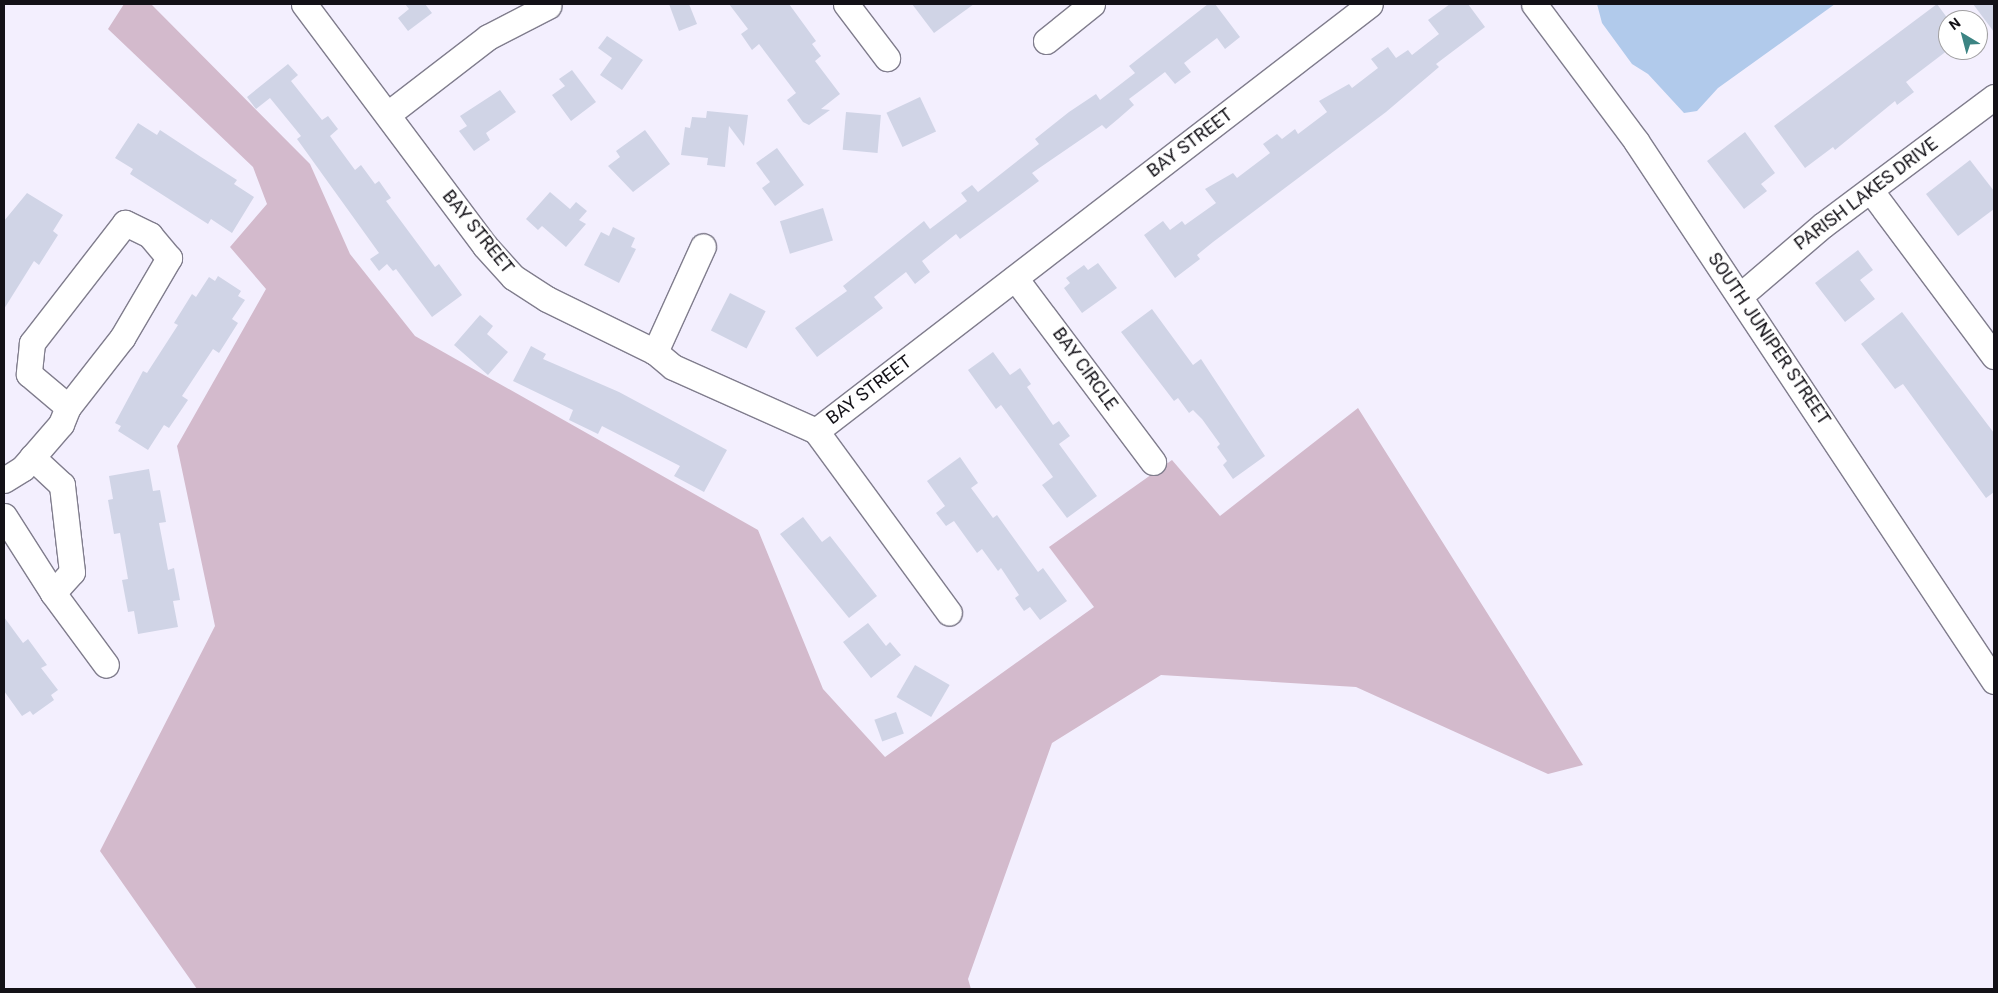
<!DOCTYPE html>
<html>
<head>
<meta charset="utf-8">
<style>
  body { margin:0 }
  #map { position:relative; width:1998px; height:993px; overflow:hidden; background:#f3effe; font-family:Roboto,sans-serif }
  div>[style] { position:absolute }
  .green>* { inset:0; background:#d3bacc }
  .water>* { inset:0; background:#b1caeb }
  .building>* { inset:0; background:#d0d4e6; transform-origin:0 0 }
  .roads { filter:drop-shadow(1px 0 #807d8d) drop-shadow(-1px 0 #807d8d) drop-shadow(0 1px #807d8d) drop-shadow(0 -1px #807d8d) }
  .minor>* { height:25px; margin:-12.5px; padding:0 12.5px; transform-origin:12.5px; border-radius:12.5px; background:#fff }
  span { translate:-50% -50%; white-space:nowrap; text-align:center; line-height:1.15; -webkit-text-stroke:4.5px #fff; paint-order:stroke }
  .street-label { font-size:18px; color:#131117 }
  .frame { position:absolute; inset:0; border:5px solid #131117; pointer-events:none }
  .north { position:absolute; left:1938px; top:10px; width:50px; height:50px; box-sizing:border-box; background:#fff; border:1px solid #a1a0a2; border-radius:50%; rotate:323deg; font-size:14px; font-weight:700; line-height:20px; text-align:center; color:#131117 }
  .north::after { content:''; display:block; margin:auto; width:18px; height:22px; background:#3c8483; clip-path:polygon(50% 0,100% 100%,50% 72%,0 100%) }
</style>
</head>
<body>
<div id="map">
  <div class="green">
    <div style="clip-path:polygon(124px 4px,151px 4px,310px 164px,350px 254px,415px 336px,758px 530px,823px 689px,885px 757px,1094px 607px,1049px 547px,1172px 460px,1220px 516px,1358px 408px,1583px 765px,1548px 774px,1356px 687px,1161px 675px,1052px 743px,968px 979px,971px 989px,197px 989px,100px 851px,215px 626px,177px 446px,266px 289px,230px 247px,267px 204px,253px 167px,108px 29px)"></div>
  </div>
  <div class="water">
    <div style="clip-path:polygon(1597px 4px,1835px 4px,1718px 88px,1697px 111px,1684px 113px,1648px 74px,1632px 64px,1602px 23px)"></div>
  </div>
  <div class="building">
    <div style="clip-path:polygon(405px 4px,425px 4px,432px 13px,408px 31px,398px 18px,409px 9px)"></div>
    <div style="clip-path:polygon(669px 4px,689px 4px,697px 24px,679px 31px)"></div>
    <div style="clip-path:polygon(729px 4px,789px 4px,816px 41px,812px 44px,821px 56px,815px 61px,840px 94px,821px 109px,830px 110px,809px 125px,803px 122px,787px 100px,796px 93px,759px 44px,752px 50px,741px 34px,748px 29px)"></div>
    <div style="clip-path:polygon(912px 4px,974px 4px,934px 33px)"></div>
    <div style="clip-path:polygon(1208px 4px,1215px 4px,1240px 37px,1225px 49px,1217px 38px,1184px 63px,1191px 72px,1175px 84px,1165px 72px,1129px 99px,1134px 105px,1118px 119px,1106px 129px,1102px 125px,1032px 173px,1039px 181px,960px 239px,956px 234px,922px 261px,930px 272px,915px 284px,906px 272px,874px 297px,883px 308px,817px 357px,795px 328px,847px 291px,843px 286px,924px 221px,930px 229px,967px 201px,961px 193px,972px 185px,978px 192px,1039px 144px,1035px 139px,1069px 112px,1096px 94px,1100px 100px,1135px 73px,1129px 66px)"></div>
    <div style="clip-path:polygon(1450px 4px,1468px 4px,1485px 27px,1436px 64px,1439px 67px,1386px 112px,1213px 242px,1197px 255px,1200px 259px,1175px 278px,1144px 235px,1163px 221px,1170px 230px,1182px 221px,1185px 225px,1216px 203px,1205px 189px,1233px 173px,1237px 178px,1270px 153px,1263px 144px,1277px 134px,1282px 139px,1295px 129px,1298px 134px,1327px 112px,1319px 101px,1349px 84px,1352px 88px,1378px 68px,1371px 59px,1388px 47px,1396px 58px,1408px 50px,1412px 55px,1439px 34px,1428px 20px)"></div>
    <div style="clip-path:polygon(1937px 4px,1948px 19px,1948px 50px,1906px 82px,1914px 92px,1897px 105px,1895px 101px,1835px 150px,1833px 147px,1805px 168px,1774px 126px)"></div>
    <div style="clip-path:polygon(1973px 4px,1994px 4px,1994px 32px)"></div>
    <div style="clip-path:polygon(607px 36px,643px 60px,622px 90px,600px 75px,612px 58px,598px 48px)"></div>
    <div style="clip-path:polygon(288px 64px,298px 75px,291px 81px,322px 120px,328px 116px,338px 129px,330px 136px,355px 170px,361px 165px,375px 184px,379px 181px,391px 198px,386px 201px,435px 267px,439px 264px,462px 295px,432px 317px,396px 269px,393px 271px,387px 264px,379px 271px,370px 259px,379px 253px,297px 139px,301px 136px,270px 98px,256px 109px,247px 97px)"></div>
    <div style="clip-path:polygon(572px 70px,596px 102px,571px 121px,552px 95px,565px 86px,559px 79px)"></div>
    <div style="clip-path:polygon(500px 90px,516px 112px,486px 133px,490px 140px,474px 151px,459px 131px,467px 126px,460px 116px)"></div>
    <div style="left:920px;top:97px;width:38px;height:37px;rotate:65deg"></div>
    <div style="clip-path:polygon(707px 111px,748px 115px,744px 146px,729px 126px,725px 167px,707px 165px,708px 158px,681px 155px,685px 127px,690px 128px,692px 117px,706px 118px)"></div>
    <div style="left:846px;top:112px;width:35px;height:38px;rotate:5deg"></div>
    <div style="clip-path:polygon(138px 123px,157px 135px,160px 130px,201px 157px,237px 180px,234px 184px,254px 197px,232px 233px,211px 219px,208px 224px,155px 190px,130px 174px,133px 169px,115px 158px)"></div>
    <div style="clip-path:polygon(645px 130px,670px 164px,633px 192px,608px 166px,620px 157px,616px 151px)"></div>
    <div style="clip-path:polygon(1745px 132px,1775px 173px,1761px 184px,1767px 191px,1744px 209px,1707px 161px)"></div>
    <div style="clip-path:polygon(777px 148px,804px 185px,775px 206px,762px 188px,770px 182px,756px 163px)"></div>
    <div style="clip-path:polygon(1970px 160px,1994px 191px,1994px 209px,1958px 236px,1926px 194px)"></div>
    <div style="clip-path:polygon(550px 192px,570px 209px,576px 202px,587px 211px,579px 220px,586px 224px,566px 247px,542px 226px,538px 230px,526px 219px)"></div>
    <div style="clip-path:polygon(27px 193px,63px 215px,53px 231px,58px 235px,39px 265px,34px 261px,4px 309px,4px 221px)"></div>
    <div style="left:823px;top:208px;width:34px;height:45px;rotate:73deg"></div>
    <div style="clip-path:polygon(613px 227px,635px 238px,631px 247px,636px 249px,619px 283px,584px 265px,601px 232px,609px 236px)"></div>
    <div style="clip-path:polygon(1858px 250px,1873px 270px,1860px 280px,1875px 299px,1845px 322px,1815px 283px)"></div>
    <div style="clip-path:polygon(1098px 263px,1117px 288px,1082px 313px,1064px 288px,1070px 283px,1066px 278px,1084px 265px,1088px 270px)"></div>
    <div style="clip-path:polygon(218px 276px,241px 291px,238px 296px,245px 300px,232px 319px,238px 323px,219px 353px,213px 349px,182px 396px,188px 400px,169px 428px,164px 425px,148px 450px,118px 431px,121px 426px,115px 423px,143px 371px,147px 373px,178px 325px,174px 323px,192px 294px,196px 297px,209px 277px,215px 281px)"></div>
    <div style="left:730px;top:293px;width:40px;height:42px;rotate:27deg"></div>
    <div style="clip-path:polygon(1152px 309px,1193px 365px,1201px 359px,1265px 456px,1233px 479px,1223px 465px,1227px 461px,1217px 447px,1220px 444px,1202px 419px,1193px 410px,1189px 413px,1178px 398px,1174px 401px,1121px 332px)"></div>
    <div style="clip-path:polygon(1902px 312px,1994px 433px,1994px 492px,1986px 498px,1903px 384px,1895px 389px,1861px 344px)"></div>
    <div style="clip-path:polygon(480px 315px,493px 326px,487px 334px,508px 352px,488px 375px,454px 345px)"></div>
    <div style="clip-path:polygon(531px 346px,546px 354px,543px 359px,619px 392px,727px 450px,704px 492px,674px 476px,680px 466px,602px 426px,598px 434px,569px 420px,573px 410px,513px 381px)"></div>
    <div style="clip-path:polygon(993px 352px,1010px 375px,1020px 368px,1031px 384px,1027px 387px,1053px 425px,1059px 421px,1070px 436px,1059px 444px,1097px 496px,1067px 518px,1042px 485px,1053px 477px,1001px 405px,996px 409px,968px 370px)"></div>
    <div style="clip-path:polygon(960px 457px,978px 483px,971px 488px,993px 518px,997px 515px,1038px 572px,1043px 568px,1067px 601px,1040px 620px,1030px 607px,1024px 611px,1015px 598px,1019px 595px,1001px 568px,998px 571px,982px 549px,977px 553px,954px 521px,946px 526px,936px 513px,945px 506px,927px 481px)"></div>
    <div style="clip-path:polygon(149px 469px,153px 491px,160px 490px,166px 522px,159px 523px,168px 570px,174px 568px,180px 600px,173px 601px,178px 627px,138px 634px,134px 611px,128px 612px,122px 580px,128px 579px,120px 533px,114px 534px,108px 500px,113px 499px,109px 476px)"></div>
    <div style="clip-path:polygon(803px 517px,822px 542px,830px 536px,877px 596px,849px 618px,780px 534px)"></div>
    <div style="clip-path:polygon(4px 617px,23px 643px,28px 639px,47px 665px,41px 668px,58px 690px,51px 695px,54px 700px,33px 715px,30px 711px,22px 716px,4px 691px)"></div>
    <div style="clip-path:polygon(868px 623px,886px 646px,890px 642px,901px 655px,871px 678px,843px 642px)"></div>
    <div style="left:915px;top:665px;width:40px;height:37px;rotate:30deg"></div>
    <div style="left:896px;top:712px;width:23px;height:23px;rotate:70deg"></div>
  </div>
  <div class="roads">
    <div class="minor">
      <div style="left:304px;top:4px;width:302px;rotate:53.2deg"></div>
      <div style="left:485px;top:246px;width:42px;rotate:47.9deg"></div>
      <div style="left:513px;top:277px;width:40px;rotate:32.9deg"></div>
      <div style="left:547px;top:299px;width:120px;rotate:26.1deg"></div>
      <div style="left:655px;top:352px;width:23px;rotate:40deg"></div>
      <div style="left:673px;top:367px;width:157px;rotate:24.1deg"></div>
      <div style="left:816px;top:431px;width:699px;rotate:-37.62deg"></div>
      <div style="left:846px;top:4px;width:68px;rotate:52.8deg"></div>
      <div style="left:1534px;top:4px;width:171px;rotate:53.3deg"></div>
      <div style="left:1636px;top:141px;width:648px;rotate:56.46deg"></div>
      <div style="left:1046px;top:41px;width:59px;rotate:-38.8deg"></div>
      <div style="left:388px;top:114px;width:126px;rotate:-37.6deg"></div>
      <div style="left:488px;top:37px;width:68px;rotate:-27.3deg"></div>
      <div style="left:1871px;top:191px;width:206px;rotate:53.3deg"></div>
      <div style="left:1015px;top:278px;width:230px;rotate:53.1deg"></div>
      <div style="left:1741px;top:295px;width:108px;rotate:-40.5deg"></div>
      <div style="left:1823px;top:225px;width:214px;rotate:-36.8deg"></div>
      <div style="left:655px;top:352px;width:116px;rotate:-65.6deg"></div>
      <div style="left:816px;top:431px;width:225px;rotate:53.8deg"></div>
      <div style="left:4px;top:480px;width:22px;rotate:-32deg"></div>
      <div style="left:23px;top:468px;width:58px;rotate:-49.2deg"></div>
      <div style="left:61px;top:424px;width:18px;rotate:-68deg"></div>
      <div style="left:68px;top:407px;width:88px;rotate:-52deg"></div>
      <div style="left:122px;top:338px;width:93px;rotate:-59.6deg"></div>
      <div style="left:169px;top:258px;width:30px;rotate:-130deg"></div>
      <div style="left:150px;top:235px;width:28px;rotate:-154deg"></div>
      <div style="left:125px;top:223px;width:152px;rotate:127.8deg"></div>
      <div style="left:32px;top:343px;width:31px;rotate:96deg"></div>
      <div style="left:29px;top:374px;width:51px;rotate:40.2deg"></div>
      <div style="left:4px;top:516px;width:91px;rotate:57.5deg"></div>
      <div style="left:53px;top:593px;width:28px;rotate:-48deg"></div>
      <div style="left:72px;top:572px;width:88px;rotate:-96.6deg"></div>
      <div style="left:62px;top:485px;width:41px;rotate:-137deg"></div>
      <div style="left:53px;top:593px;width:89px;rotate:53.6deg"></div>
    </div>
  </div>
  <div class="street-label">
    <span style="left:1190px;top:143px;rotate:-37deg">BAY STREET</span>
    <span style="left:1866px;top:194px;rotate:-37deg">PARISH LAKES DRIVE</span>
    <span style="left:478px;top:232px;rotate:51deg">BAY STREET</span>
    <span style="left:1769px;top:339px;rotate:56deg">SOUTH JUNIPER STREET</span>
    <span style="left:1085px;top:369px;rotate:54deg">BAY CIRCLE</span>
    <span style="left:869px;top:390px;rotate:-37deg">BAY STREET</span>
  </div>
  <div class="frame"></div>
  <div class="north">N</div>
</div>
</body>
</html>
